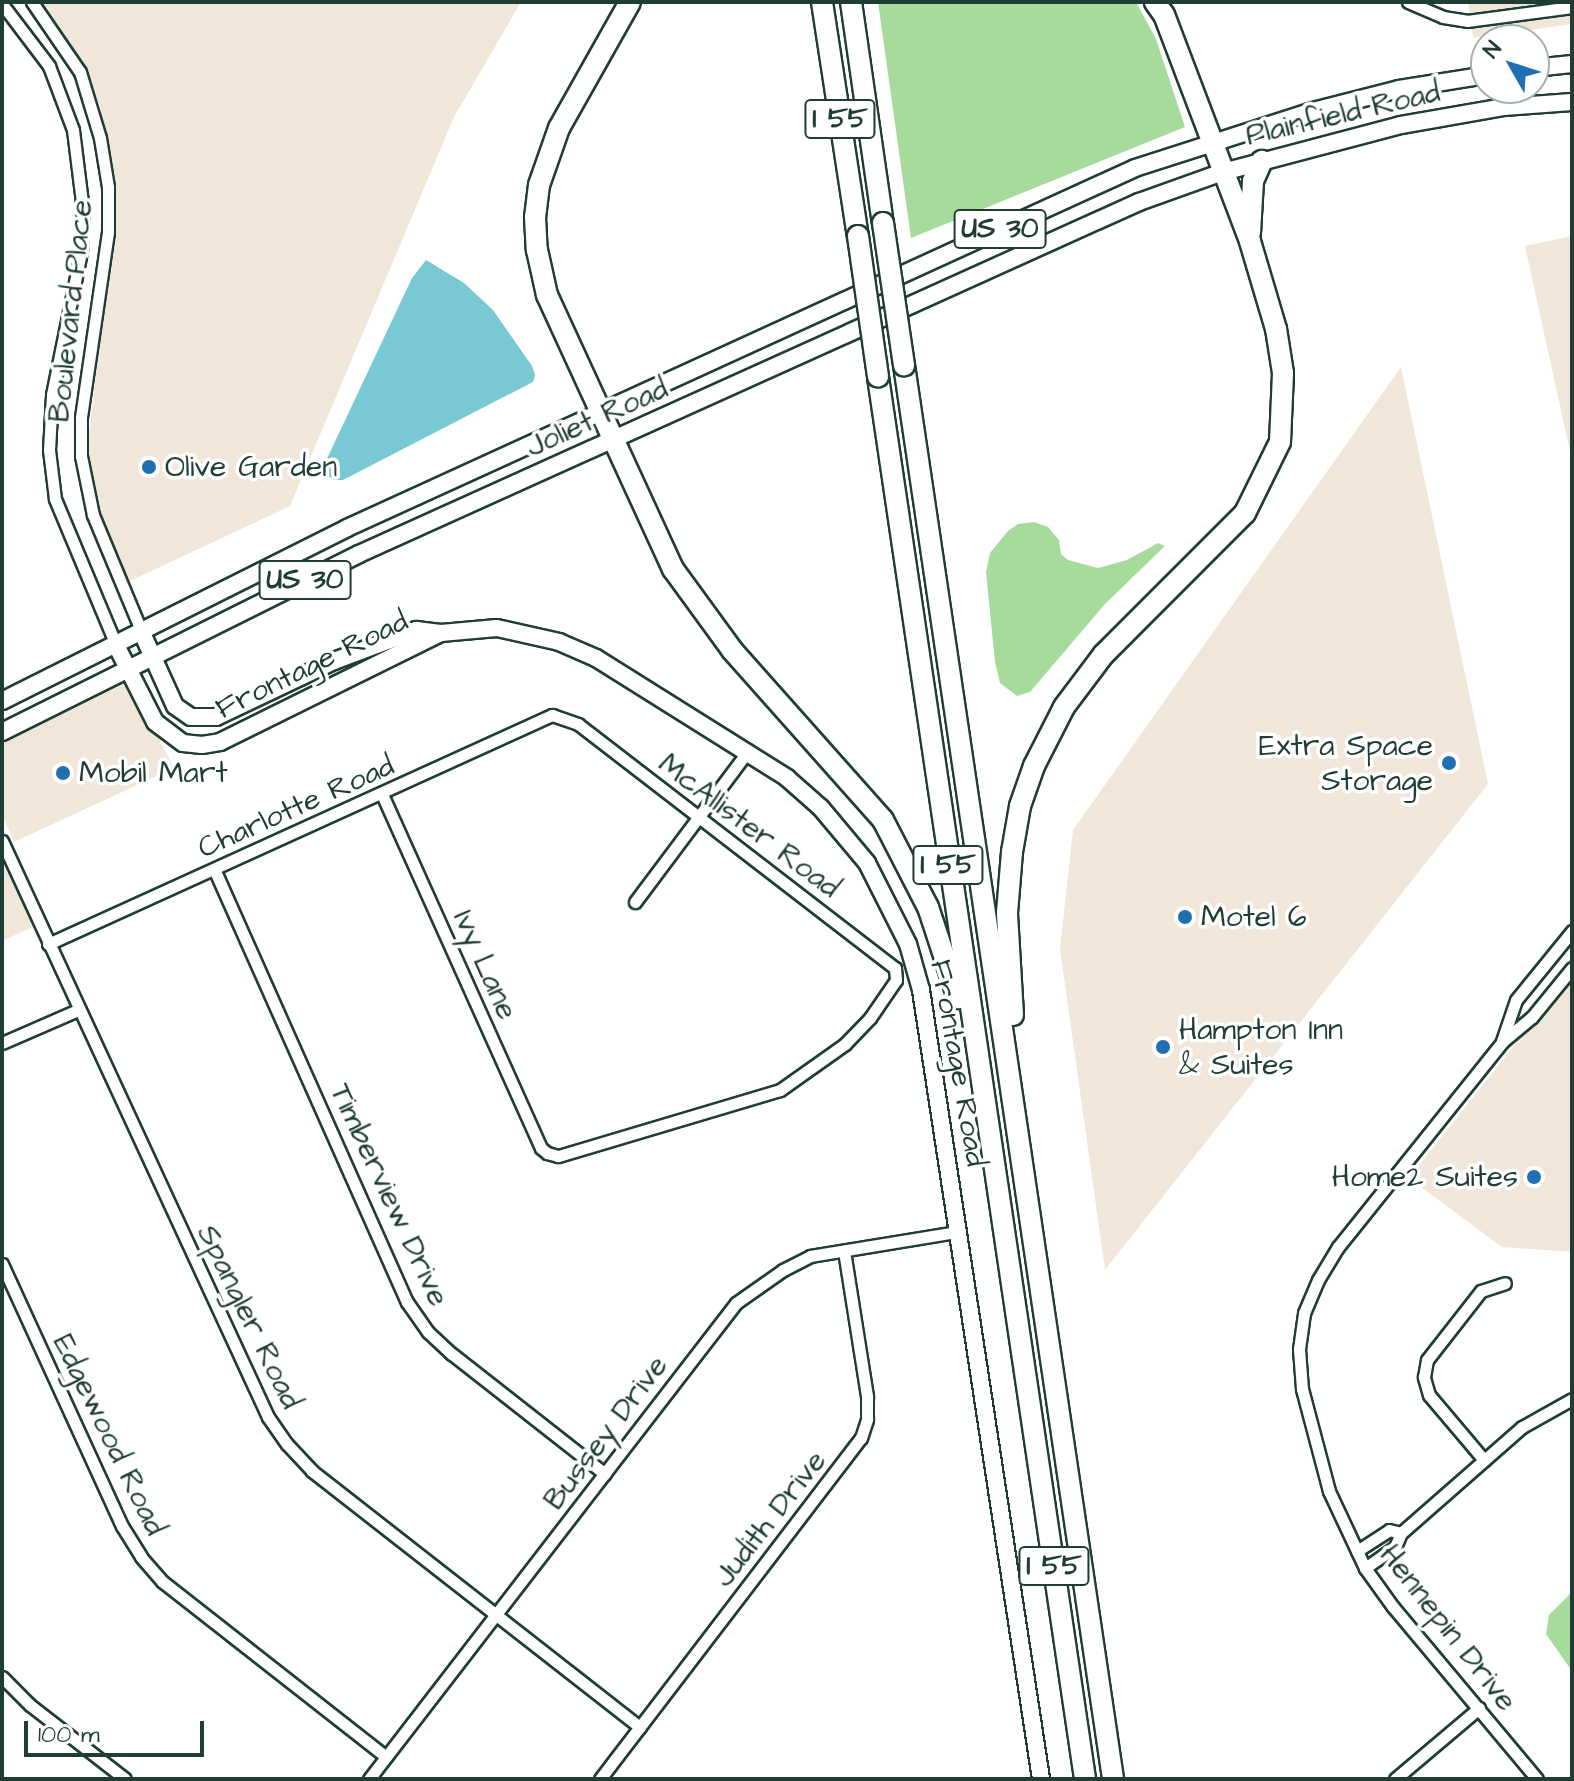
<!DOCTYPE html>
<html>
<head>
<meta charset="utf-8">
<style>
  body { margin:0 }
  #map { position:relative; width:1574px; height:1781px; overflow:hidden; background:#fff; font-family:"Architects Daughter",sans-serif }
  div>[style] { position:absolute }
  .built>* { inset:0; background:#f0e7da }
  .green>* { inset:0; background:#a7db9c }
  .water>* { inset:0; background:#79c9d5 }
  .roads { filter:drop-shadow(2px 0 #1f3d34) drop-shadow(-2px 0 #1f3d34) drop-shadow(0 2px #1f3d34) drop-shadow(0 -2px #1f3d34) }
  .street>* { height:11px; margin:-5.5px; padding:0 5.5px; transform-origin:5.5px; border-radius:5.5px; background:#fff }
  .secondary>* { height:16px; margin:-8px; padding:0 8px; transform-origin:8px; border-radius:8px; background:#fff }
  .primary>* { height:16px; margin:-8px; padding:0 8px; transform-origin:8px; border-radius:8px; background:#fff }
  .highway>* { height:20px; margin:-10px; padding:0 10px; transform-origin:10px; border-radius:10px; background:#fff }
  .bridges { filter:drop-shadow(2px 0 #1f3d34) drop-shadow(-2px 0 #1f3d34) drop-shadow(0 2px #1f3d34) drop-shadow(0 -2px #1f3d34) }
  .highway-bridge>* { height:20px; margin:-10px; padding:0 10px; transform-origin:10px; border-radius:10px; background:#fff }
  .dots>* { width:22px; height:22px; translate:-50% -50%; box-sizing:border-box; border:4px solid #fff; border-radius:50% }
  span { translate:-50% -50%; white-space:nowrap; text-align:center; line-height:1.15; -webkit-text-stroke:7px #fff; paint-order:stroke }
  .shield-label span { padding:2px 6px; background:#fff; border:2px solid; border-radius:6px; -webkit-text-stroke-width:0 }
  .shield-label { font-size:28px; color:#1f3d34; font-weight:700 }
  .street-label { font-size:30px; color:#1f3d34 }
  .poi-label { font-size:30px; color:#1f3d34 }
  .left { translate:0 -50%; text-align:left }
  .right { translate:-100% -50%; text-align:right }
  .frame { position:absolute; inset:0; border:4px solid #1f3d34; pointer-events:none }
  .north { position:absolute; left:1470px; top:24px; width:80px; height:80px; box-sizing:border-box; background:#fff; border:2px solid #a5b1ae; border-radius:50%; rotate:309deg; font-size:22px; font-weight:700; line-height:32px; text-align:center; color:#1f3d34 }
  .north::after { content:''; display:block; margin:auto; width:28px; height:36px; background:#1f6fb2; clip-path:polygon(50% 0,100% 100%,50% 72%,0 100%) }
  .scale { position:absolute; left:24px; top:1721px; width:180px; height:36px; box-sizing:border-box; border:4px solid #1f3d34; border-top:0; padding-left:10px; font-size:24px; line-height:28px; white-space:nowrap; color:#1f3d34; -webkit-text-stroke:6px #fff; paint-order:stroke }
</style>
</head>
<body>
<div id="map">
  <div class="built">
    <div style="clip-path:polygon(41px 2px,521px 2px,454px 117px,290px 506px,128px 582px,93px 492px,88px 441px,112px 241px,100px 106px,76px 52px)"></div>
    <div style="clip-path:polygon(1468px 2px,1572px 2px,1572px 24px,1473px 38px)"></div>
    <div style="clip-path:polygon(1572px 236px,1572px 461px,1525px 246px)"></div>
    <div style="clip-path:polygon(1401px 367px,1488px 784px,1105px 1270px,1060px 949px,1073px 830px)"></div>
    <div style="clip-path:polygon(125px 670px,174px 768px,14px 842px,2px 815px,2px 727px)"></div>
    <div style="clip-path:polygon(2px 858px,35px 926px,2px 941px)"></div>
    <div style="clip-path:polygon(1572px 973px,1572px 1252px,1502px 1247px,1409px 1178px)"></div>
  </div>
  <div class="green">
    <div style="clip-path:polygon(878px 2px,1136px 2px,1156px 39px,1185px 127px,911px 238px)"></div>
    <div style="clip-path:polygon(1034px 522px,1048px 527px,1059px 540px,1061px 554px,1068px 560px,1098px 568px,1127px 560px,1158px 543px,1165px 546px,1105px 604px,1030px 692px,1017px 696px,1000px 683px,995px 662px,986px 572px,990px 553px,1008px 531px,1018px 524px)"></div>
    <div style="clip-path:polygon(1572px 1592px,1572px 1671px,1546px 1634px,1549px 1615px)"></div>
  </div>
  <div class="water">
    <div style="clip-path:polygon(426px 260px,464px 283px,493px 310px,532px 366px,535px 375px,533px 382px,343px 480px,333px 480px,322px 470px,324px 465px,412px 278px)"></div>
  </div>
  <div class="roads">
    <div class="street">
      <div style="left:32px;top:2px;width:85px;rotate:55.6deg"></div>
      <div style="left:80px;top:72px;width:69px;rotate:73.1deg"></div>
      <div style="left:100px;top:138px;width:50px;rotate:80.7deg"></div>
      <div style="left:108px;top:187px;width:45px;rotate:90deg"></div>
      <div style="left:108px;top:232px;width:188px;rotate:98.3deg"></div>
      <div style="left:81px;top:418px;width:38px;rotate:90deg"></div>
      <div style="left:81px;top:456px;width:60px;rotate:78.5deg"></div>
      <div style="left:93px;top:515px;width:128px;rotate:67.4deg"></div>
      <div style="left:1408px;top:2px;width:38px;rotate:23deg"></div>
      <div style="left:1443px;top:17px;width:24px;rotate:9deg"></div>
      <div style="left:1467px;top:21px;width:106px;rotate:-7.6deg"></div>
      <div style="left:2px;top:4px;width:78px;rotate:52.8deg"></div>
      <div style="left:49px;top:66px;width:68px;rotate:69.4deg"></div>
      <div style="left:73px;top:130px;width:81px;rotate:82.9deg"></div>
      <div style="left:83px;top:210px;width:42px;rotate:92.7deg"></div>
      <div style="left:81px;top:252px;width:146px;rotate:101.5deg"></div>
      <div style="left:52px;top:395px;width:55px;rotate:93.1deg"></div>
      <div style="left:49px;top:450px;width:49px;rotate:83deg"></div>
      <div style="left:55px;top:499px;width:158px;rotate:67.3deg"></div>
      <div style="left:2px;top:841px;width:634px;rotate:65.21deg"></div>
      <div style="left:268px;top:1417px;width:33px;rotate:55deg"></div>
      <div style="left:287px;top:1444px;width:37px;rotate:47deg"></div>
      <div style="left:312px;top:1471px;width:416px;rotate:38deg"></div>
      <div style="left:215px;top:871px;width:472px;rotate:66deg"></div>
      <div style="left:407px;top:1302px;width:37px;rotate:55deg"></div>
      <div style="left:428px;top:1332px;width:33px;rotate:43deg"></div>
      <div style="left:452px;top:1354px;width:194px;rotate:38.1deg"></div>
      <div style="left:635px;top:902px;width:189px;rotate:-53.2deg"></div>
      <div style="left:48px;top:944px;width:554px;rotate:-24.44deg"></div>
      <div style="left:552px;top:715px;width:28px;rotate:19deg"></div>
      <div style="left:578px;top:724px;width:400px;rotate:37.6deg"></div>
      <div style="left:895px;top:968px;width:12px;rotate:85deg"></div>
      <div style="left:896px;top:980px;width:46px;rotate:124.4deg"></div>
      <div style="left:870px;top:1018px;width:36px;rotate:134deg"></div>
      <div style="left:845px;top:1044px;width:80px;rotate:144.7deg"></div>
      <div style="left:780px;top:1090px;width:232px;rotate:163.4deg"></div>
      <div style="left:558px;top:1156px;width:11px;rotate:-165deg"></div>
      <div style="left:547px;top:1153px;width:8px;rotate:-140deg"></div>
      <div style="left:541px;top:1148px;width:387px;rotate:-114.2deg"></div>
      <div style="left:1502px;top:1041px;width:43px;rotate:-71.1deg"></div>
      <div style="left:1516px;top:1000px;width:89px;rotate:-50.9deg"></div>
      <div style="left:2px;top:1043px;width:83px;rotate:-23.5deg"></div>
      <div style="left:2px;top:1264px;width:288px;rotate:65.4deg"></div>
      <div style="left:122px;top:1526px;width:36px;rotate:58deg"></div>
      <div style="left:141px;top:1557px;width:33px;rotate:49deg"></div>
      <div style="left:163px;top:1582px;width:283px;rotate:38.1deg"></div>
      <div style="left:1484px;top:1460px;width:85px;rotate:-130.2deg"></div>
      <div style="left:1429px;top:1395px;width:19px;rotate:-106deg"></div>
      <div style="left:1424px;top:1377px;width:17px;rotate:-80deg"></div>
      <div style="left:1427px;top:1360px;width:88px;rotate:-52deg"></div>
      <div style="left:1481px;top:1291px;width:25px;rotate:-18deg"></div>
      <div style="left:1357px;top:1551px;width:38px;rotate:-33deg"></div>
      <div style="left:1389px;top:1530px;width:12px;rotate:14deg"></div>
      <div style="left:1365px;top:1568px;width:37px;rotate:-35deg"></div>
      <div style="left:1395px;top:1547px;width:15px;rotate:-67deg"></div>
      <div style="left:1401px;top:1533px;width:161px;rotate:-41.2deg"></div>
      <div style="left:1522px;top:1427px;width:57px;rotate:-29.2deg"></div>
      <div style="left:2px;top:1677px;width:40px;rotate:45deg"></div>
      <div style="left:30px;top:1705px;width:120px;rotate:37.9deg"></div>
      <div style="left:369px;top:1779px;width:601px;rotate:-52.37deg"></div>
      <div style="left:736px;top:1303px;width:57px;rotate:-35.1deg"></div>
      <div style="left:783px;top:1270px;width:30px;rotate:-27deg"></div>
      <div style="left:810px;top:1256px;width:149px;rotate:-9.3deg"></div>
      <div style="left:600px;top:1779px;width:429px;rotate:-52.6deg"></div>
      <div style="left:861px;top:1438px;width:20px;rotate:-72deg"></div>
      <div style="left:867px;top:1419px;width:23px;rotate:-90deg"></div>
      <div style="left:867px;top:1396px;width:147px;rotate:-99deg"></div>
      <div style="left:1395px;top:1779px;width:110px;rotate:-40.2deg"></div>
      <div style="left:1537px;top:1779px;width:224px;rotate:-129.9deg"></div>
      <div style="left:1393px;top:1607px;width:48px;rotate:-125.7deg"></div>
      <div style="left:1365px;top:1568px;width:85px;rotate:-115.1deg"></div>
      <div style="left:1329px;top:1491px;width:106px;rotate:-104.8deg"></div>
      <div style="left:1302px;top:1389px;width:40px;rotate:-94.3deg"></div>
      <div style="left:1299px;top:1349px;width:36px;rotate:-82deg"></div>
      <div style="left:1304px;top:1313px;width:36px;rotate:-67deg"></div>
      <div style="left:1318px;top:1280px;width:39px;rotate:-59deg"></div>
      <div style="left:1338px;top:1247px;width:263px;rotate:-51.3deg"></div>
      <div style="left:1502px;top:1042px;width:39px;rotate:-40deg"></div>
      <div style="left:1532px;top:1017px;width:63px;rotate:-50.8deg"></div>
    </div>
    <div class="secondary">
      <div style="left:142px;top:633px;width:80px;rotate:65.7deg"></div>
      <div style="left:175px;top:706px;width:19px;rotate:35deg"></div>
      <div style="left:191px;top:717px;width:25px"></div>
      <div style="left:216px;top:717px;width:131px;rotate:-25.4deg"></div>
      <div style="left:334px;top:661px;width:88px;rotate:-20.7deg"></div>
      <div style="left:416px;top:630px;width:25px;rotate:7deg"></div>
      <div style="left:441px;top:633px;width:56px;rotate:-5.1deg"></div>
      <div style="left:497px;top:628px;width:64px;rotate:12.7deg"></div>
      <div style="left:559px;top:642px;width:40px;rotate:23.4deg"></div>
      <div style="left:596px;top:658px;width:226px;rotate:32.1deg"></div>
      <div style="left:787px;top:778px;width:45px;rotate:41.4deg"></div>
      <div style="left:821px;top:808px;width:72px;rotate:50.1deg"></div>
      <div style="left:867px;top:863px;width:91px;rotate:63.2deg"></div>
      <div style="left:908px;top:944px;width:48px;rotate:74.2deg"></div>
      <div style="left:921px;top:990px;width:798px;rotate:81.35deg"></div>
      <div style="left:116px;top:645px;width:86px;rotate:63.1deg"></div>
      <div style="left:155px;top:722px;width:35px;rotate:37deg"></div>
      <div style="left:183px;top:743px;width:19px;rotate:6deg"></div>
      <div style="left:202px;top:745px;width:18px;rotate:-9deg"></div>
      <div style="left:220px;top:742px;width:246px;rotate:-26.3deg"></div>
    </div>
    <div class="primary">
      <div style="left:1534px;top:68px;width:38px;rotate:-6deg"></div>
      <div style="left:2px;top:701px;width:386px;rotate:-26.6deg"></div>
      <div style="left:347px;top:528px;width:866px;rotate:-24.55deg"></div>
      <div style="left:1135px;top:168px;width:183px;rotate:-17.8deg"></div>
      <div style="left:1309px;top:112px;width:93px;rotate:-14.3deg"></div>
      <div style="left:1399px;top:89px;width:88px;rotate:-9.1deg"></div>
      <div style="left:2px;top:732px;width:399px;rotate:-26.5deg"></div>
      <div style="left:359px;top:554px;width:856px;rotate:-24.29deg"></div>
      <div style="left:1139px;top:202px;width:89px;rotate:-19.7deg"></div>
      <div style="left:1223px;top:172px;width:184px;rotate:-14.8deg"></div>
      <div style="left:1401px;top:125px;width:105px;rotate:-9.9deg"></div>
      <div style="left:1504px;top:107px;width:68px;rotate:-4.2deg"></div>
    </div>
    <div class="highway">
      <div style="left:630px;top:2px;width:145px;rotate:119.4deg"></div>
      <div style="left:559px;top:128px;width:60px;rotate:109.3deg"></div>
      <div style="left:539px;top:185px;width:32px;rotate:97deg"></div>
      <div style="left:535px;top:217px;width:33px;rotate:87deg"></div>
      <div style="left:537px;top:250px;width:46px;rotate:77.5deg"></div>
      <div style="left:547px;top:295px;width:302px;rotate:65.3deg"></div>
      <div style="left:673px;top:569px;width:100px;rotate:53.9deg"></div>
      <div style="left:732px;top:650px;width:227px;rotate:48.4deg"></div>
      <div style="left:883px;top:820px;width:98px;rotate:62.7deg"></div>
      <div style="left:928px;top:907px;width:96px;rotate:71.8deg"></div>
      <div style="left:822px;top:2px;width:237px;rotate:81.3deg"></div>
      <div style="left:851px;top:2px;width:223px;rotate:81.8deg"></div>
      <div style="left:1250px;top:233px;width:52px;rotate:-86.7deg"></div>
      <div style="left:1253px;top:181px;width:22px;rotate:-66deg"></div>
      <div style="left:904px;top:365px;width:1429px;rotate:81.59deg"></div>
      <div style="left:878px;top:377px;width:1417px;rotate:81.6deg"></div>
      <div style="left:1013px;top:1015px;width:102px;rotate:-93.4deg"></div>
      <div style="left:1007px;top:913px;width:61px;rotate:-85.3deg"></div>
      <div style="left:1012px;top:852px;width:47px;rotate:-80.1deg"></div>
      <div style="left:1020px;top:806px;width:42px;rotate:-70.7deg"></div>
      <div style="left:1034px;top:766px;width:66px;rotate:-63deg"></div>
      <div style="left:1064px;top:707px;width:66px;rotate:-53deg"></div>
      <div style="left:1104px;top:654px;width:199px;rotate:-45deg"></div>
      <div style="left:1245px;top:513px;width:79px;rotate:-63.8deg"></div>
      <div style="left:1280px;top:442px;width:69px;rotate:-87.5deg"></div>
      <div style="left:1283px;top:373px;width:45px;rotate:-99deg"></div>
      <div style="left:1276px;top:329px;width:92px;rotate:-106.5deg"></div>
      <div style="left:1250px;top:241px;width:242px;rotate:-110.8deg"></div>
      <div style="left:1164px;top:15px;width:16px;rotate:-125deg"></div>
    </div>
  </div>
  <div class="bridges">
    <div class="highway-bridge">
      <div style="left:883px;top:223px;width:144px;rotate:81.6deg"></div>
      <div style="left:858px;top:236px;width:142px;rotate:81.9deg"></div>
    </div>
  </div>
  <div class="dots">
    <div style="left:149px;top:467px;background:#1f6fb2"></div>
    <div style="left:1449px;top:763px;background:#1f6fb2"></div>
    <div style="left:63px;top:773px;background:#1f6fb2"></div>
    <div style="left:1185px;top:917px;background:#1f6fb2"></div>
    <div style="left:1163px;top:1047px;background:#1f6fb2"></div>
    <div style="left:1534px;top:1177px;background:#1f6fb2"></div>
  </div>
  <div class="shield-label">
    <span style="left:840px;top:119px">I 55</span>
    <span style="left:1000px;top:229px">US 30</span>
    <span style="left:305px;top:580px">US 30</span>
    <span style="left:948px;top:865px">I 55</span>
    <span style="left:1054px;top:1566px">I 55</span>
  </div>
  <div class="street-label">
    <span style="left:1343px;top:114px;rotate:-13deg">Plainfield Road</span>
    <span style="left:71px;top:311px;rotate:-84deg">Boulevard Place</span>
    <span style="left:597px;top:418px;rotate:-24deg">Joliet Road</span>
    <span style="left:312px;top:665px;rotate:-26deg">Frontage Road</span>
    <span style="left:296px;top:807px;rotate:-24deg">Charlotte Road</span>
    <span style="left:749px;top:826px;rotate:37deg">McAllister Road</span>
    <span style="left:485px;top:965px;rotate:66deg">Ivy Lane</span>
    <span style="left:958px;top:1063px;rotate:80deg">Frontage Road</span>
    <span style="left:389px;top:1195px;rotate:65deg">Timberview Drive</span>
    <span style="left:249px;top:1317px;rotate:64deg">Spangler Road</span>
    <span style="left:606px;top:1433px;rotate:-53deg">Bussey Drive</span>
    <span style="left:109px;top:1435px;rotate:64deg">Edgewood Road</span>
    <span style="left:770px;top:1519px;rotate:-52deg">Judith Drive</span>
    <span style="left:1448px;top:1628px;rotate:52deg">Hennepin Drive</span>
  </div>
  <div class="poi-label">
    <span class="left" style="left:165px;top:467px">Olive Garden</span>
    <span class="right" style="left:1433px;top:763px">Extra Space<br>Storage</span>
    <span class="left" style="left:79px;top:773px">Mobil Mart</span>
    <span class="left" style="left:1201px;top:917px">Motel 6</span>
    <span class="left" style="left:1179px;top:1047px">Hampton Inn<br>&amp; Suites</span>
    <span class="right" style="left:1518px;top:1177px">Home2 Suites</span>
  </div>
  <div class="frame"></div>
  <div class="north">N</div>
  <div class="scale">100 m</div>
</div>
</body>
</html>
